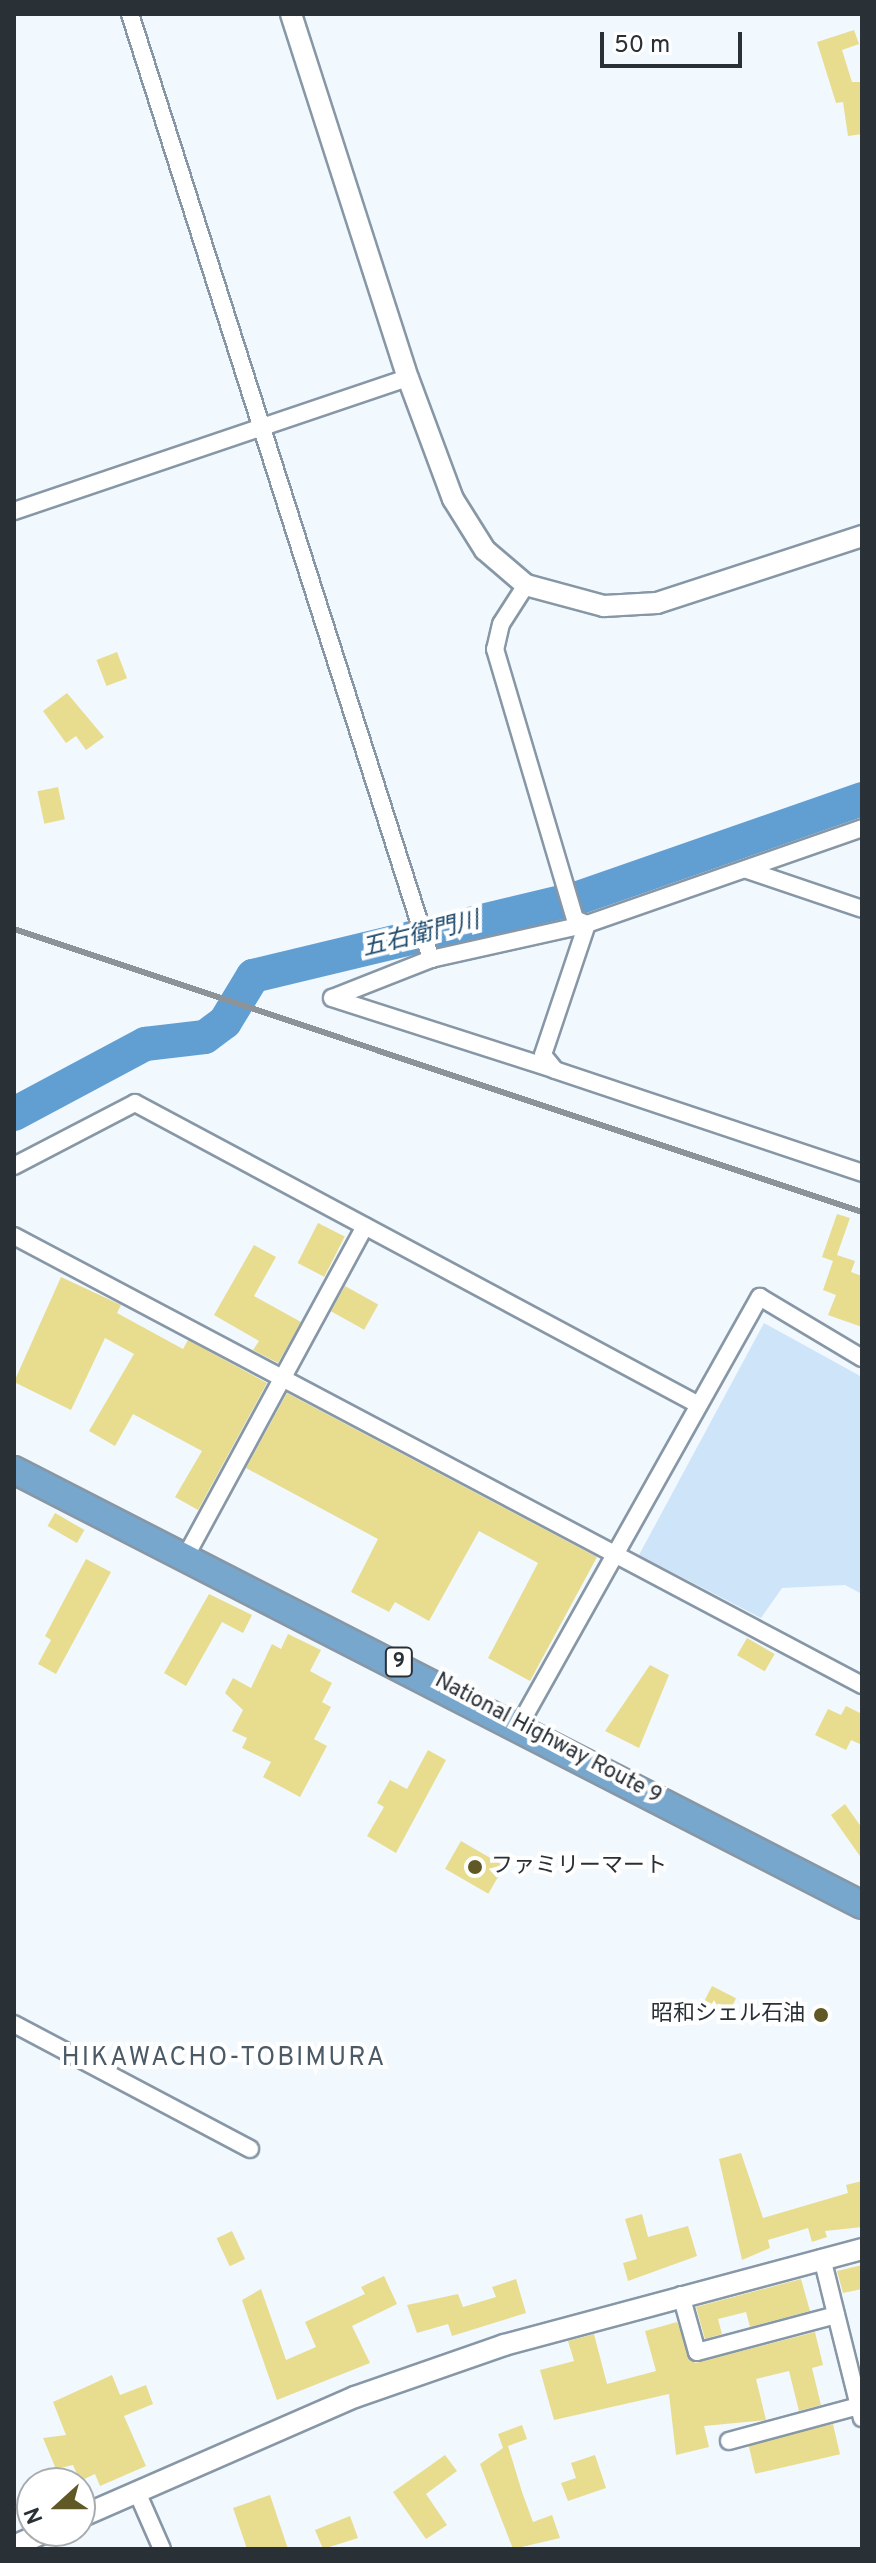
<!DOCTYPE html>
<html>
<head>
<meta charset="utf-8">
<style>
  body { margin:0 }
  #map { position:relative; width:876px; height:2563px; overflow:hidden; background:#f1f8fe; font-family:Overpass,"Noto Sans JP",sans-serif }
  div>[style] { position:absolute }
  .green>* { inset:0; background:#cee4f8 }
  .river>* { height:34px; margin:-17px; padding:0 17px; transform-origin:17px; border-radius:17px; background:#619ed2 }
  .building>* { inset:0; background:#e8dd8f; transform-origin:0 0 }
  .roads { filter:drop-shadow(2px 0 #8797a6) drop-shadow(-2px 0 #8797a6) drop-shadow(0 2px #8797a6) drop-shadow(0 -2px #8797a6) }
  .minor>* { height:16px; margin:-8px; padding:0 8px; transform-origin:8px; border-radius:8px; background:#fff }
  .tertiary>* { height:20px; margin:-10px; padding:0 10px; transform-origin:10px; border-radius:10px; background:#fff }
  .trunk>* { height:26px; margin:-13px; padding:0 13px; transform-origin:13px; border-radius:13px; background:#78a7ce }
  .rail>* { height:6px; margin:-3px; padding:0 3px; transform-origin:3px; border-radius:3px; background:#8c9399 }
  .dots>* { width:22px; height:22px; translate:-50% -50%; box-sizing:border-box; border:4px solid #fff; border-radius:50% }
  span { translate:-50% -50%; white-space:nowrap; text-align:center; line-height:1.15; -webkit-text-stroke:8px #fff; paint-order:stroke }
  .shield-label span { padding:2px 6px; background:#fff; border:2px solid; border-radius:6px; -webkit-text-stroke-width:0 }
  .shield-label { font-size:20px; color:#293036; font-weight:700 }
  .street-label { font-size:22px; color:#293036 }
  .poi-label { font-size:22px; color:#293036 }
  .left { translate:0 -50%; text-align:left }
  .right { translate:-100% -50%; text-align:right }
  .water-label { font-size:24px; color:#1c4a6d; font-style:italic }
  .quarter-label { font-size:26px; color:#4b5a67; letter-spacing:2px }
  .frame { position:absolute; inset:0; border:16px solid #293036; pointer-events:none }
  .north { position:absolute; left:16px; top:2467px; width:80px; height:80px; box-sizing:border-box; background:#fff; border:2px solid #a9acaf; border-radius:50%; rotate:249deg; font-size:22px; font-weight:700; line-height:32px; text-align:center; color:#293036 }
  .north::after { content:''; display:block; margin:auto; width:28px; height:36px; background:#605925; clip-path:polygon(50% 0,100% 100%,50% 72%,0 100%) }
  .scale { position:absolute; left:600px; top:32px; width:142px; height:36px; box-sizing:border-box; border:4px solid #293036; border-top:0; padding-left:10px; font-size:24px; line-height:28px; white-space:nowrap; color:#293036; -webkit-text-stroke:6px #fff; paint-order:stroke }
</style>
</head>
<body>
<div id="map">
  <div class="green">
    <div style="clip-path:polygon(764px 1323px,862px 1377px,862px 1594px,845px 1585px,782px 1588px,761px 1618px,639px 1555px)"></div>
  </div>
  <div class="river">
    <div style="left:14px;top:1114px;width:149px;rotate:-28.1deg"></div>
    <div style="left:145px;top:1044px;width:60px;rotate:-6.7deg"></div>
    <div style="left:205px;top:1037px;width:25px;rotate:-37deg"></div>
    <div style="left:225px;top:1022px;width:54px;rotate:-58.7deg"></div>
    <div style="left:253px;top:976px;width:334px;rotate:-13.5deg"></div>
    <div style="left:578px;top:898px;width:301px;rotate:-19.2deg"></div>
  </div>
  <div class="building">
    <div style="clip-path:polygon(854px 30px,859px 44px,842px 50px,852px 82px,862px 82px,862px 134px,848px 136px,843px 102px,836px 103px,817px 42px)"></div>
    <div style="left:117px;top:652px;width:28px;height:22px;rotate:69deg"></div>
    <div style="clip-path:polygon(67px 693px,104px 737px,86px 750px,76px 736px,66px 743px,43px 711px)"></div>
    <div style="left:58px;top:787px;width:33px;height:21px;rotate:78deg"></div>
    <div style="clip-path:polygon(837px 1214px,850px 1218px,837px 1255px,855px 1261px,851px 1272px,862px 1276px,862px 1327px,828px 1315px,836px 1295px,823px 1290px,833px 1261px,822px 1257px)"></div>
    <div style="left:318px;top:1223px;width:30px;height:45px;rotate:27deg"></div>
    <div style="clip-path:polygon(254px 1245px,276px 1257px,254px 1296px,301px 1322px,278px 1363px,253px 1350px,259px 1341px,214px 1315px)"></div>
    <div style="clip-path:polygon(61px 1277px,121px 1305px,117px 1313px,183px 1349px,188px 1340px,267px 1383px,198px 1510px,175px 1497px,202px 1451px,133px 1414px,115px 1446px,89px 1431px,134px 1354px,105px 1338px,71px 1410px,14px 1382px)"></div>
    <div style="left:345px;top:1286px;width:38px;height:29px;rotate:29deg"></div>
    <div style="clip-path:polygon(287px 1393px,597px 1557px,530px 1681px,488px 1658px,538px 1563px,479px 1531px,429px 1621px,395px 1602px,389px 1612px,351px 1592px,378px 1539px,246px 1468px)"></div>
    <div style="left:55px;top:1513px;width:34px;height:15px;rotate:30deg"></div>
    <div style="clip-path:polygon(86px 1559px,111px 1572px,56px 1674px,38px 1664px,51px 1640px,45px 1636px)"></div>
    <div style="clip-path:polygon(209px 1594px,252px 1615px,243px 1633px,222px 1622px,186px 1686px,164px 1673px)"></div>
    <div style="clip-path:polygon(288px 1634px,321px 1650px,310px 1671px,332px 1683px,322px 1702px,331px 1707px,314px 1739px,327px 1746px,300px 1797px,263px 1777px,271px 1762px,242px 1748px,247px 1738px,232px 1731px,243px 1710px,225px 1693px,233px 1678px,251px 1688px,272px 1644px,281px 1649px)"></div>
    <div style="left:747px;top:1638px;width:32px;height:20px;rotate:30deg"></div>
    <div style="clip-path:polygon(650px 1665px,669px 1675px,639px 1748px,605px 1731px)"></div>
    <div style="clip-path:polygon(846px 1706px,862px 1714px,862px 1745px,851px 1740px,846px 1750px,815px 1735px,828px 1709px,841px 1715px)"></div>
    <div style="clip-path:polygon(428px 1750px,446px 1760px,396px 1853px,367px 1836px,384px 1807px,377px 1803px,390px 1780px,407px 1789px)"></div>
    <div style="clip-path:polygon(845px 1804px,862px 1828px,862px 1859px,831px 1815px)"></div>
    <div style="left:461px;top:1841px;width:50px;height:32px;rotate:30deg"></div>
    <div style="left:712px;top:1986px;width:27px;height:16px;rotate:27deg"></div>
    <div style="clip-path:polygon(741px 2153px,763px 2218px,848px 2193px,846px 2185px,862px 2181px,862px 2227px,825px 2231px,827px 2237px,812px 2242px,808px 2228px,768px 2240px,770px 2248px,742px 2260px,719px 2159px)"></div>
    <div style="clip-path:polygon(642px 2214px,648px 2237px,688px 2226px,697px 2256px,628px 2281px,623px 2263px,637px 2259px,625px 2219px)"></div>
    <div style="left:232px;top:2231px;width:31px;height:17px;rotate:65deg"></div>
    <div style="clip-path:polygon(862px 2265px,862px 2289px,843px 2293px,837px 2271px)"></div>
    <div style="clip-path:polygon(384px 2276px,397px 2304px,352px 2326px,370px 2363px,277px 2400px,242px 2300px,261px 2289px,286px 2360px,316px 2347px,305px 2322px,365px 2294px,361px 2287px)"></div>
    <div style="clip-path:polygon(516px 2279px,526px 2313px,452px 2336px,448px 2324px,417px 2333px,407px 2305px,458px 2294px,463px 2307px,496px 2297px,492px 2287px)"></div>
    <div style="clip-path:polygon(801px 2279px,810px 2311px,750px 2327px,746px 2312px,718px 2319px,722px 2334px,705px 2339px,696px 2307px)"></div>
    <div style="clip-path:polygon(677px 2322px,695px 2363px,815px 2332px,823px 2365px,812px 2368px,821px 2405px,799px 2411px,789px 2371px,756px 2379px,766px 2420px,704px 2426px,709px 2447px,676px 2455px,669px 2394px,554px 2420px,540px 2370px,574px 2361px,568px 2341px,594px 2334px,607px 2384px,656px 2371px,645px 2331px)"></div>
    <div style="clip-path:polygon(112px 2375px,120px 2395px,146px 2385px,153px 2404px,124px 2416px,146px 2466px,100px 2486px,95px 2474px,80px 2481px,73px 2465px,56px 2469px,43px 2438px,66px 2435px,53px 2402px)"></div>
    <div style="left:833px;top:2424px;width:31px;height:87px;rotate:77deg"></div>
    <div style="clip-path:polygon(522px 2425px,527px 2439px,508px 2446px,522px 2492px,533px 2522px,552px 2515px,560px 2538px,513px 2549px,480px 2464px,503px 2448px,498px 2434px)"></div>
    <div style="clip-path:polygon(445px 2455px,457px 2471px,426px 2494px,447px 2525px,426px 2539px,393px 2492px)"></div>
    <div style="clip-path:polygon(595px 2455px,606px 2488px,568px 2501px,561px 2483px,576px 2478px,571px 2463px)"></div>
    <div style="clip-path:polygon(270px 2495px,288px 2549px,247px 2549px,233px 2508px)"></div>
    <div style="clip-path:polygon(350px 2516px,358px 2538px,323px 2549px,315px 2530px)"></div>
  </div>
  <div class="roads">
    <div class="minor">
      <div style="left:130px;top:14px;width:992px;rotate:72.33deg"></div>
      <div style="left:431px;top:959px;width:160px;rotate:-12.6deg"></div>
      <div style="left:587px;top:924px;width:291px;rotate:-19.2deg"></div>
      <div style="left:14px;top:511px;width:416px;rotate:-18.7deg"></div>
      <div style="left:526px;top:585px;width:46px;rotate:122.7deg"></div>
      <div style="left:501px;top:624px;width:26px;rotate:103deg"></div>
      <div style="left:495px;top:649px;width:282px;rotate:73.5deg"></div>
      <div style="left:575px;top:919px;width:13px;rotate:23deg"></div>
      <div style="left:587px;top:924px;width:138px;rotate:108.6deg"></div>
      <div style="left:543px;top:1055px;width:19px;rotate:51deg"></div>
      <div style="left:555px;top:1070px;width:324px;rotate:18.5deg"></div>
      <div style="left:747px;top:870px;width:121px;rotate:18.7deg"></div>
      <div style="left:431px;top:959px;width:106px;rotate:158.5deg"></div>
      <div style="left:332px;top:998px;width:232px;rotate:17.8deg"></div>
      <div style="left:14px;top:1166px;width:136px;rotate:-27.5deg"></div>
      <div style="left:135px;top:1103px;width:638px;rotate:28.17deg"></div>
      <div style="left:14px;top:1236px;width:960px;rotate:27.9deg"></div>
      <div style="left:187px;top:1554px;width:373px;rotate:-61.5deg"></div>
      <div style="left:520px;top:1724px;width:490px;rotate:-60.7deg"></div>
      <div style="left:760px;top:1297px;width:119px;rotate:30.9deg"></div>
      <div style="left:14px;top:2024px;width:267px;rotate:27.9deg"></div>
      <div style="left:822px;top:2258px;width:165px;rotate:76deg"></div>
      <div style="left:681px;top:2295px;width:59px;rotate:74.3deg"></div>
      <div style="left:697px;top:2352px;width:144px;rotate:-14.9deg"></div>
      <div style="left:729px;top:2441px;width:135px;rotate:-15.1deg"></div>
      <div style="left:137px;top:2492px;width:62px;rotate:66.3deg"></div>
    </div>
    <div class="tertiary">
      <div style="left:291px;top:14px;width:382px;rotate:72.2deg"></div>
      <div style="left:408px;top:378px;width:129px;rotate:69.6deg"></div>
      <div style="left:453px;top:499px;width:60px;rotate:57.9deg"></div>
      <div style="left:485px;top:550px;width:54px;rotate:40.5deg"></div>
      <div style="left:526px;top:585px;width:81px;rotate:15.1deg"></div>
      <div style="left:604px;top:606px;width:53px;rotate:-3.2deg"></div>
      <div style="left:657px;top:603px;width:216px;rotate:-18.1deg"></div>
      <div style="left:80px;top:2517px;width:300px;rotate:-23.6deg"></div>
      <div style="left:355px;top:2397px;width:158px;rotate:-19.2deg"></div>
      <div style="left:504px;top:2345px;width:371px;rotate:-15deg"></div>
      <div style="left:14px;top:2546px;width:37px;rotate:-24deg"></div>
    </div>
    <div class="trunk">
      <div style="left:14px;top:1470px;width:953px;rotate:27.16deg"></div>
    </div>
  </div>
  <div class="rail">
    <div style="left:14px;top:929px;width:894px;rotate:18.46deg"></div>
  </div>
  <div class="dots">
    <div style="left:475px;top:1867px;background:#605925"></div>
    <div style="left:821px;top:2015px;background:#605925"></div>
  </div>
  <div class="shield-label">
    <span style="left:399px;top:1662px">9</span>
  </div>
  <div class="street-label">
    <span style="left:548px;top:1739px;rotate:28deg">National Highway Route 9</span>
  </div>
  <div class="poi-label">
    <span class="left" style="left:491px;top:1867px">ファミリーマート</span>
    <span class="right" style="left:805px;top:2015px">昭和シェル石油</span>
  </div>
  <div class="water-label">
    <span style="left:421px;top:936px;rotate:-14deg">五右衛門川</span>
  </div>
  <div class="quarter-label">
    <span style="left:224px;top:2059px">HIKAWACHO-TOBIMURA</span>
  </div>
  <div class="frame"></div>
  <div class="north">N</div>
  <div class="scale">50 m</div>
</div>
</body>
</html>
